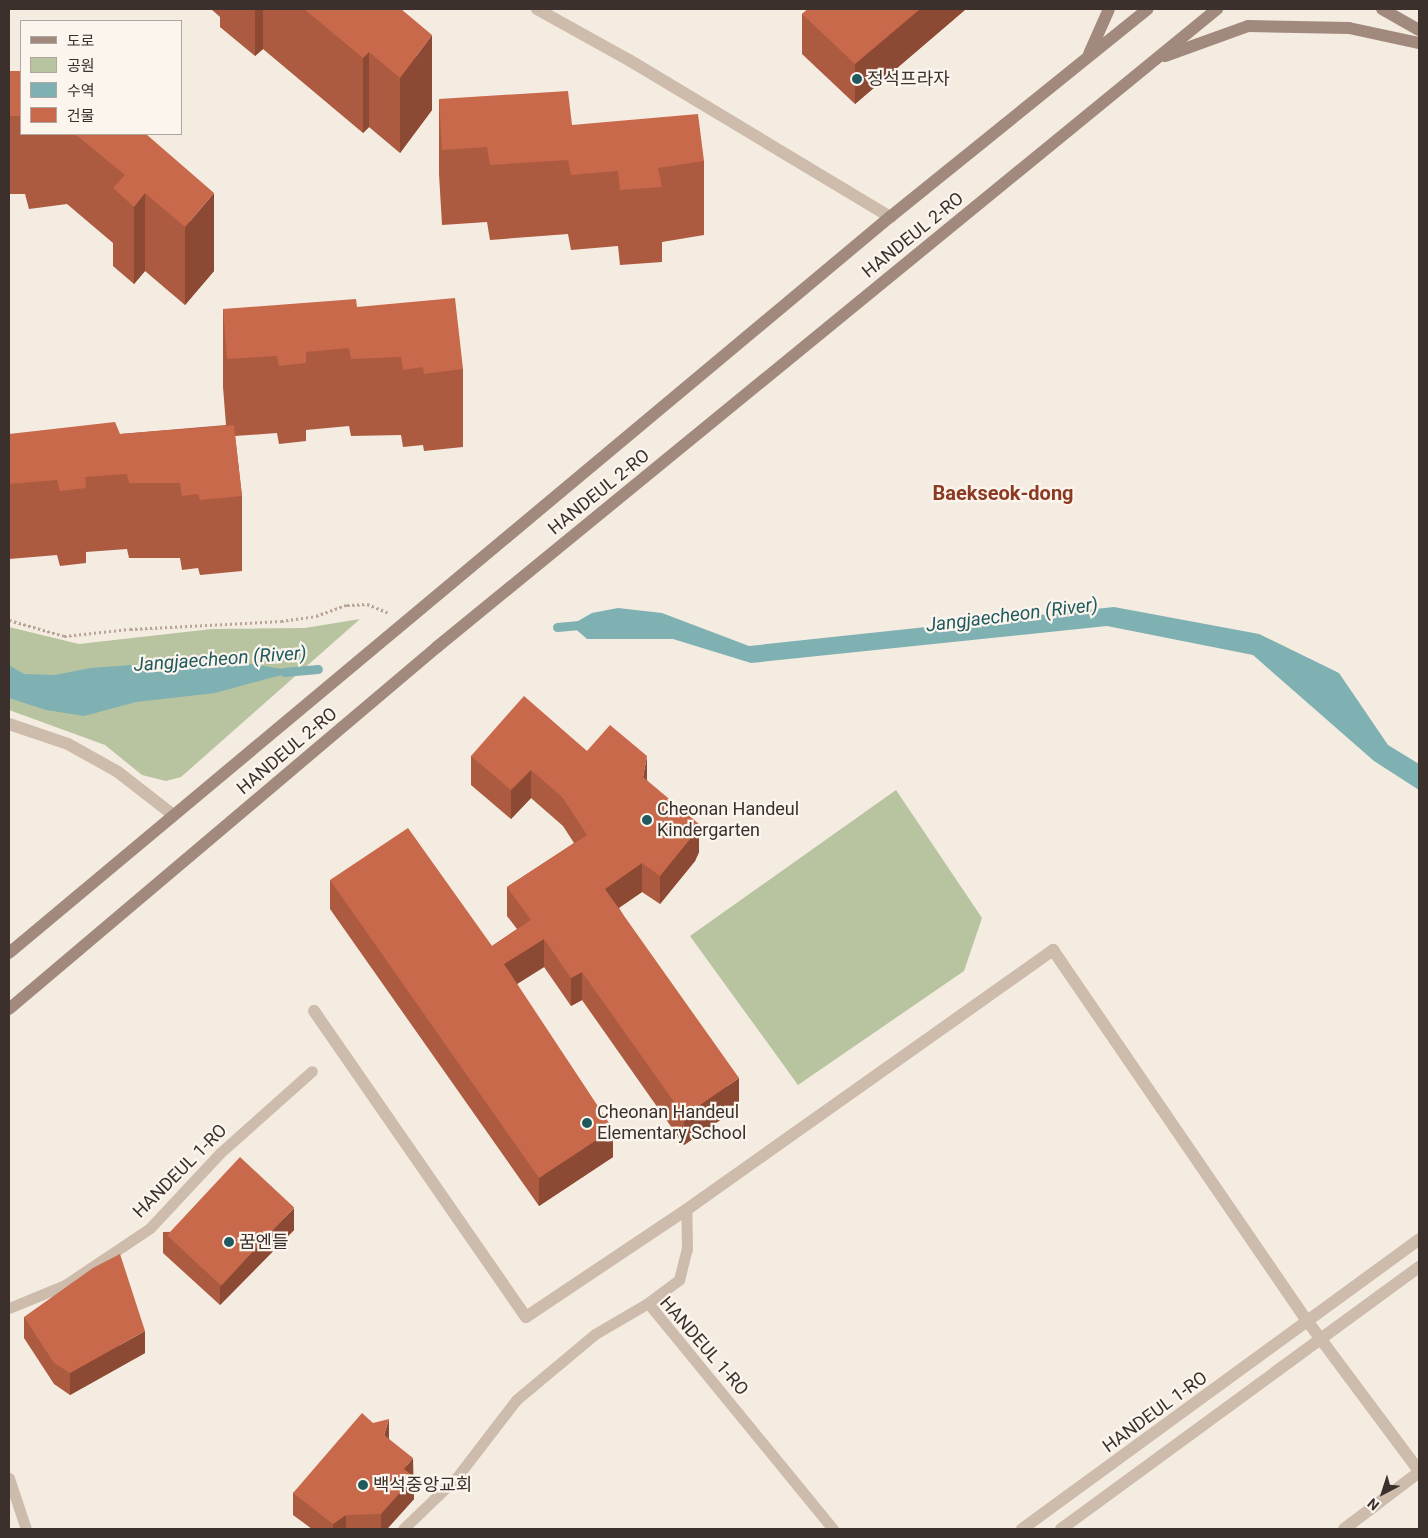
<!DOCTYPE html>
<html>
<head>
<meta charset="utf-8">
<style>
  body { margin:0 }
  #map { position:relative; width:1428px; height:1538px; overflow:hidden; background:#f4ebe1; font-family:Roboto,"Noto Sans KR",sans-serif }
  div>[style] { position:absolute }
  .green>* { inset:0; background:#b8c4a0 }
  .water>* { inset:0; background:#7fb0b2 }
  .stream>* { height:9px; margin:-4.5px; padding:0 4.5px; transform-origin:4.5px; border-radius:4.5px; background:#7fb0b2 }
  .path>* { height:3px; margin-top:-1.5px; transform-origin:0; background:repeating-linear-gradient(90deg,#b9a596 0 2.5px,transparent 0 5px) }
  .lane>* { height:11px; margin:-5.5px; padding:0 5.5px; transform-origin:5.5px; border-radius:5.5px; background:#cdbbac }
  .street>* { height:12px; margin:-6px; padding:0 6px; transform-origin:6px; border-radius:6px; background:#cdbbac }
  .secondary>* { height:12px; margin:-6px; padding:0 6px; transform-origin:6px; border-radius:6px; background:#a18a7d }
  .wall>* { inset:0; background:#ac5a40 }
  .shaded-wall>* { inset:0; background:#8c4a34 }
  .building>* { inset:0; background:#c8694b; transform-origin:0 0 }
  .dots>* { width:14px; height:14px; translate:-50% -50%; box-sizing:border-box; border:2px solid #fbf5ee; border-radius:50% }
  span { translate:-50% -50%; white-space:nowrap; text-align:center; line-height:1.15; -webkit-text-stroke:4.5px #fbf5ee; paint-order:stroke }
  .poi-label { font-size:18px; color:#3b302b }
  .left { translate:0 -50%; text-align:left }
  .street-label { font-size:18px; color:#3b302b }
  .water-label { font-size:19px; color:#1f5a5e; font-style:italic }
  .quarter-label { font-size:20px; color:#8c3b22; font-weight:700 }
  .frame { position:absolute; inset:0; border:10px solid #3b302b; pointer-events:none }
  .legend { position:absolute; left:20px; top:20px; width:162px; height:115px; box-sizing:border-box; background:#fbf5ee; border:1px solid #aea6a0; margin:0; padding:6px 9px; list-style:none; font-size:15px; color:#3b302b }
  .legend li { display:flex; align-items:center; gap:10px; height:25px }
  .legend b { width:25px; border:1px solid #aea6a0 }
  .north { position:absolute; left:1358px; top:1468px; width:50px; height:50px; -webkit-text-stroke:4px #fbf5ee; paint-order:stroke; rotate:220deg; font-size:14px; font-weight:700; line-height:20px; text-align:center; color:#3b302b }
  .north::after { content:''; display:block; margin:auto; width:18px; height:22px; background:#3b302b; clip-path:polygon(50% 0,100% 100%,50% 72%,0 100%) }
</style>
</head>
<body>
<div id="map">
  <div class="green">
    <div style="clip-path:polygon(360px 619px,181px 777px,166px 781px,142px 775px,105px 745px,9px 710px,9px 627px,79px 644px,212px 629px,305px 628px)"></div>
    <div style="clip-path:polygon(896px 790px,982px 918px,964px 971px,798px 1085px,690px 936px)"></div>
  </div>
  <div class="water">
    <div style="clip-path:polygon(1114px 607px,1259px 634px,1339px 673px,1388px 745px,1419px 764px,1419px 790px,1374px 761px,1253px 655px,1107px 626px,751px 663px,673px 639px,587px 639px,571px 625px,592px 613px,618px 608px,662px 613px,749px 646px)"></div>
    <div style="clip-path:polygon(218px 659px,296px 671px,215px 693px,136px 702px,84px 716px,46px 710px,9px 698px,9px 665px,24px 674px,55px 675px,90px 668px)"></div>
  </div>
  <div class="stream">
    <div style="left:557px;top:627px;width:25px;rotate:-5deg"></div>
    <div style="left:284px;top:672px;width:34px;rotate:-5deg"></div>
  </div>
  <div class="path">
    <div style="left:9px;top:620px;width:57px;rotate:16.2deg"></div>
    <div style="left:64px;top:636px;width:66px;rotate:-6.1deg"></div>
    <div style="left:130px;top:629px;width:151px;rotate:-3deg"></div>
    <div style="left:281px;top:621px;width:35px;rotate:-8deg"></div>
    <div style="left:316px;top:616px;width:33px;rotate:-20deg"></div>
    <div style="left:347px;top:605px;width:20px;rotate:-3deg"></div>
    <div style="left:367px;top:604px;width:22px;rotate:22deg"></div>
  </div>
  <div class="lane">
    <div style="left:648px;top:1303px;width:39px;rotate:-37deg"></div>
    <div style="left:679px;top:1280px;width:32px;rotate:-76deg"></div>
    <div style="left:687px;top:1249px;width:39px;rotate:-91deg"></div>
    <div style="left:9px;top:1308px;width:61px;rotate:-22.3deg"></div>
    <div style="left:65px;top:1285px;width:102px;rotate:-33.8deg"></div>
    <div style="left:150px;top:1228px;width:103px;rotate:-47deg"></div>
    <div style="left:220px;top:1153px;width:123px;rotate:-41.7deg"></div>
    <div style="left:9px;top:1478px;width:54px;rotate:71.6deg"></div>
    <div style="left:403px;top:1529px;width:75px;rotate:-43.9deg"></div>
    <div style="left:457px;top:1477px;width:97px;rotate:-52.5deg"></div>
    <div style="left:516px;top:1400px;width:103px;rotate:-39.9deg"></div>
    <div style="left:595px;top:1334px;width:61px;rotate:-30.3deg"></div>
    <div style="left:648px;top:1303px;width:292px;rotate:50.7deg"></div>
  </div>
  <div class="street">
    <div style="left:537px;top:9px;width:105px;rotate:29deg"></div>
    <div style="left:629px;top:60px;width:305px;rotate:31deg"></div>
    <div style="left:9px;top:724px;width:62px;rotate:18.7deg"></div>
    <div style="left:68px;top:744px;width:57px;rotate:29.2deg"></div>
    <div style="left:118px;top:772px;width:68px;rotate:37.9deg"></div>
    <div style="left:314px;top:1011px;width:372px;rotate:55.3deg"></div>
    <div style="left:526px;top:1317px;width:192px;rotate:-33.8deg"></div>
    <div style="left:686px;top:1210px;width:450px;rotate:-35.3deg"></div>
    <div style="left:1053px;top:950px;width:451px;rotate:55.6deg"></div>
    <div style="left:1308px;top:1322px;width:186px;rotate:53.3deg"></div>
    <div style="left:1022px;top:1529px;width:492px;rotate:-36.1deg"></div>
    <div style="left:1061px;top:1529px;width:444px;rotate:-36.2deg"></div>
    <div style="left:1344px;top:1529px;width:94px;rotate:-37.2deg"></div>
  </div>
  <div class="secondary">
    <div style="left:1382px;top:9px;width:43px;rotate:29.6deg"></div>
    <div style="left:1089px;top:54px;width:49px;rotate:-66deg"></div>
    <div style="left:1165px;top:56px;width:88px;rotate:-19.9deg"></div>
    <div style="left:1248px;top:26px;width:101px;rotate:1.1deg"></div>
    <div style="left:1349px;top:28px;width:72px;rotate:12.1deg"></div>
    <div style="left:9px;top:953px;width:1148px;rotate:-39.88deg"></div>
    <div style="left:890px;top:217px;width:331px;rotate:-38.9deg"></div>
    <div style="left:9px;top:1009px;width:561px;rotate:-40.22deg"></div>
    <div style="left:437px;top:647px;width:1008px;rotate:-39.28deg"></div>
  </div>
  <div class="wall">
    <div style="clip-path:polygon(211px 9px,401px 9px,432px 110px,400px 153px,369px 127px,363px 133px,263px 49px,255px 56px,220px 27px,220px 17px)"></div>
    <div style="clip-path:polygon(808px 9px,966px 9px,855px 104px,802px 54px,802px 14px)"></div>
    <div style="clip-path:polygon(21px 71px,21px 134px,146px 134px,214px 271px,185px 305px,145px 271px,134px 284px,113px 266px,113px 243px,67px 204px,29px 209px,25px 194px,9px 194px,9px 72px)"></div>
    <div style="clip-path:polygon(439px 99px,704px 161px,704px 235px,662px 242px,662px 262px,620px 265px,618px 246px,571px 250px,568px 234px,490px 240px,487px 222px,442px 225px,439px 174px)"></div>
    <div style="clip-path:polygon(357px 307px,463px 369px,463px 447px,424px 451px,423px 445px,403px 447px,401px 435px,351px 436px,349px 426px,306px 430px,306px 441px,279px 444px,277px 433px,235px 436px,242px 496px,242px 571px,200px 575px,198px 568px,182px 570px,180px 558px,129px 558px,127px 549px,86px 552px,86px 563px,60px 566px,57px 555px,9px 559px,9px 434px,120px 434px,226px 425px,223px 387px,223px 309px)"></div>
    <div style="clip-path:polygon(587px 751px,647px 780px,699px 852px,695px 861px,660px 904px,642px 892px,619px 908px,739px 1107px,684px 1145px,582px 1000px,571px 1006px,544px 967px,517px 984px,613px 1157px,539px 1206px,330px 909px,330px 880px,492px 946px,517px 929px,507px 916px,507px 887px,574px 843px,563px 826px,531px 798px,511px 819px,471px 785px,471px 756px)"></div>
    <div style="clip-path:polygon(294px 1230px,220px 1305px,163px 1253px,163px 1232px)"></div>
    <div style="clip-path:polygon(24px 1317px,145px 1353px,70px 1395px,54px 1384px,24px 1338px)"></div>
    <div style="clip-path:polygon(389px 1439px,413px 1476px,414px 1499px,387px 1529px,312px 1529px,293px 1515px,293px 1493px)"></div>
  </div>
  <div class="shaded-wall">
    <div style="clip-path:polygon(255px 9px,263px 9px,263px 49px,255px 56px)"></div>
    <div style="clip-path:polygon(920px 9px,966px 9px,855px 104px,855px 64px)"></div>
    <div style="clip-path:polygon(432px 35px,432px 110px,400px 153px,400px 78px)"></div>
    <div style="clip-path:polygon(369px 52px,369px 127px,363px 133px,363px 58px)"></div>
    <div style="clip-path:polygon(145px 193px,145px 271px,134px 284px,134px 207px)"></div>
    <div style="clip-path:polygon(214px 193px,214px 271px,185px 305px,185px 227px)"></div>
    <div style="clip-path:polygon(647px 756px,647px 784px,643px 777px)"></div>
    <div style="clip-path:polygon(531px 770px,531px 798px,511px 819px,511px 790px)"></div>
    <div style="clip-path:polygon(699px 824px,699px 852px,695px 861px,660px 904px,660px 876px)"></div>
    <div style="clip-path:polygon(642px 863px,642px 892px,605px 917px,605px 889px)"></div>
    <div style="clip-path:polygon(544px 939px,544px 967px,504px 992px,504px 964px)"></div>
    <div style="clip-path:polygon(582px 972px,582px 1000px,571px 1006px,571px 978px)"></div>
    <div style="clip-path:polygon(739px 1078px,739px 1107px,684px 1145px,684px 1116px)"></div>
    <div style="clip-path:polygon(613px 1129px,613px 1157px,539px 1206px,539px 1178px)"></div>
    <div style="clip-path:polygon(294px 1208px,294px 1230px,220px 1305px,220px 1283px)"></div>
    <div style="clip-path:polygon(145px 1331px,145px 1353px,70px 1395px,70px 1373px)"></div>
    <div style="clip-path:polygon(389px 1419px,389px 1441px,384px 1435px)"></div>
    <div style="clip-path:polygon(413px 1458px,414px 1499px,387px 1529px,381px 1529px,381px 1514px,404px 1469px)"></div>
    <div style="clip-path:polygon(346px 1515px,346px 1529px,333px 1529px,333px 1524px)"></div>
  </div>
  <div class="building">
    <div style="clip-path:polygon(304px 9px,401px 9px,432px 35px,400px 78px,369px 52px,363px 58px)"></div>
    <div style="clip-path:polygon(808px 9px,920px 9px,855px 64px,802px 14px)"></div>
    <div style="left:21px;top:71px;width:45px;height:12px;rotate:90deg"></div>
    <div style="clip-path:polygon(568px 91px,572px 125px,698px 114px,704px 161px,658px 168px,662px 187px,620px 190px,618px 171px,571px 175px,568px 160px,490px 165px,487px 147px,442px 150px,439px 99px)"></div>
    <div style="clip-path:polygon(75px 134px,146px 134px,214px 193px,185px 227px,145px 193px,134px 207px,113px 188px,125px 175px)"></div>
    <div style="clip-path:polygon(455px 298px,463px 369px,424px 374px,423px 367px,403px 370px,401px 357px,351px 359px,349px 348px,306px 352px,306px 363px,279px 366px,277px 356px,227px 359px,223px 309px,356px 299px,357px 307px)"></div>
    <div style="clip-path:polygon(115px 422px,120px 434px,234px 425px,242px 496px,200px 500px,198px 494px,182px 496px,180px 483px,129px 483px,127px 474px,85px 477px,86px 488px,60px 491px,57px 480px,9px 484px,9px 434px)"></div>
    <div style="clip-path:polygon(524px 696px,587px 751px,610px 725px,647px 756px,643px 777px,699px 824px,695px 833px,660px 876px,642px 863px,605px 889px,739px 1078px,684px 1116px,582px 972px,571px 978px,544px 939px,504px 964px,613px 1129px,539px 1178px,330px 880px,408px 828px,492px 946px,531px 920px,507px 887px,587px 835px,563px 798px,531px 770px,511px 790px,471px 756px)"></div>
    <div style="left:240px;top:1157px;width:74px;height:107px;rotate:43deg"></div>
    <div style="clip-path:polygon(120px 1254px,145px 1331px,70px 1373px,54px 1363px,24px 1317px,93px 1268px)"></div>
    <div style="clip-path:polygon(362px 1413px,373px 1423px,389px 1419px,384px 1435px,413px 1458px,404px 1469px,414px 1477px,381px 1514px,346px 1515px,333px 1524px,293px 1493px)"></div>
  </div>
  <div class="dots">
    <div style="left:857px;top:79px;background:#1f5a5e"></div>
    <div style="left:647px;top:820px;background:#1f5a5e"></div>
    <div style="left:587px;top:1123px;background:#1f5a5e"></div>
    <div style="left:229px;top:1242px;background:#1f5a5e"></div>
    <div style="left:363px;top:1485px;background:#1f5a5e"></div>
  </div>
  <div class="poi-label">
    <span class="left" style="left:867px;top:79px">정석프라자</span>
    <span class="left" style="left:657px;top:820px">Cheonan Handeul<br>Kindergarten</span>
    <span class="left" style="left:597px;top:1123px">Cheonan Handeul<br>Elementary School</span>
    <span class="left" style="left:239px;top:1242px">꿈엔들</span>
    <span class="left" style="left:373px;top:1485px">백석중앙교회</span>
  </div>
  <div class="street-label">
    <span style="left:913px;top:235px;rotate:-39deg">HANDEUL 2-RO</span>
    <span style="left:599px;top:492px;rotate:-39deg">HANDEUL 2-RO</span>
    <span style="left:287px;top:751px;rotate:-40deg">HANDEUL 2-RO</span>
    <span style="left:180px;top:1171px;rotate:-45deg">HANDEUL 1-RO</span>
    <span style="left:704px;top:1346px;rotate:49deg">HANDEUL 1-RO</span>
    <span style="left:1155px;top:1412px;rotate:-36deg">HANDEUL 1-RO</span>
  </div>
  <div class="water-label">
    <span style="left:1012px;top:615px;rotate:-7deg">Jangjaecheon (River)</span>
    <span style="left:220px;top:659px;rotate:-4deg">Jangjaecheon (River)</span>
  </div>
  <div class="quarter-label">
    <span style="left:1003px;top:493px">Baekseok-dong</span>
  </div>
  <div class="frame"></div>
  <ul class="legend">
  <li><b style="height:6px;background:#a18a7d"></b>도로</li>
  <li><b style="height:14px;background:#b8c4a0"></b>공원</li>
  <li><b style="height:14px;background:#7fb0b2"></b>수역</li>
  <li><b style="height:14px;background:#c8694b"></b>건물</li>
  </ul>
  <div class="north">N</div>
</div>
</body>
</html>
